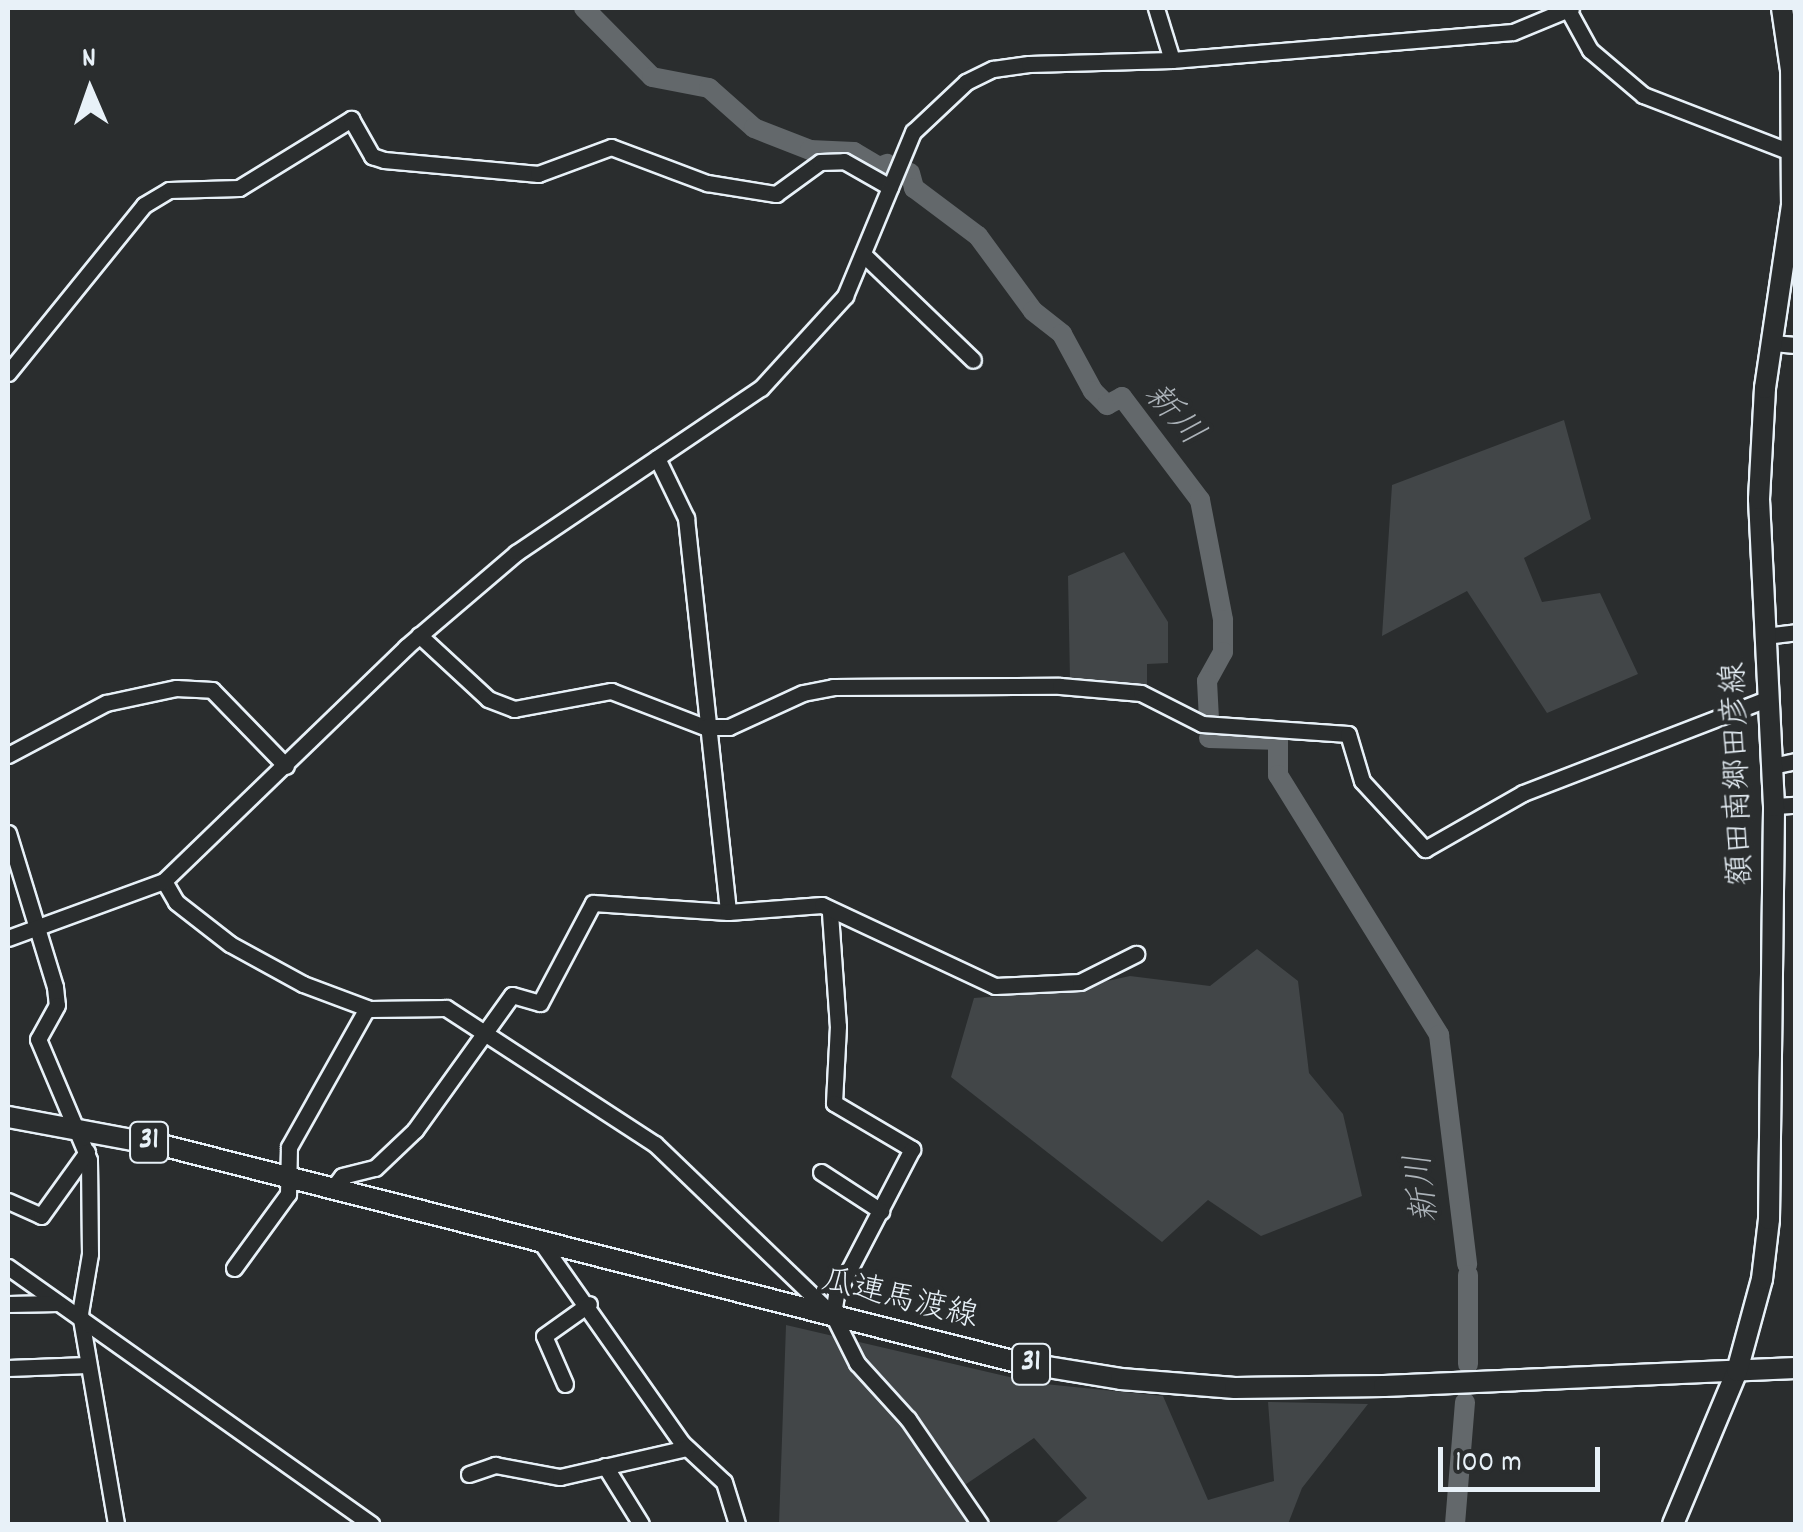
<!DOCTYPE html>
<html>
<head>
<meta charset="utf-8">
<style>
  body { margin:0 }
  #map { position:relative; width:1803px; height:1532px; overflow:hidden; background:#2a2d2e; font-family:Dekko,"Klee One",sans-serif }
  div>[style] { position:absolute }
  .green>* { inset:0; background:#424648 }
  .river>* { height:20px; margin:-10px; padding:0 10px; transform-origin:10px; border-radius:10px; background:#63686b }
  .roads { filter:drop-shadow(2px 0 #e8f1f8) drop-shadow(-2px 0 #e8f1f8) drop-shadow(0 2px #e8f1f8) drop-shadow(0 -2px #e8f1f8) }
  .minor>* { height:15px; margin:-7.5px; padding:0 7.5px; transform-origin:7.5px; border-radius:7.5px; background:#2a2d2e }
  .major>* { height:20px; margin:-10px; padding:0 10px; transform-origin:10px; border-radius:10px; background:#2a2d2e }
  span { translate:-50% -50%; white-space:nowrap; text-align:center; line-height:1.15; -webkit-text-stroke:9px #2a2d2e; paint-order:stroke }
  .shield-label span { padding:2px 8px; background:#2a2d2e; border:2px solid; border-radius:8px; -webkit-text-stroke-width:0 }
  .shield-label { font-size:30px; color:#e8f1f8; font-weight:700 }
  .street-label { font-size:32px; color:#e8f1f8 }
  .water-label { font-size:35px; color:#acb3b9; font-style:italic }
  .frame { position:absolute; inset:0; border:10px solid #e8f1f8; pointer-events:none }
  .north { position:absolute; left:40px; top:40px; width:100px; height:100px; -webkit-text-stroke:8px #2a2d2e; paint-order:stroke; rotate:358deg; font-size:28px; font-weight:700; line-height:40px; text-align:center; color:#e8f1f8 }
  .north::after { content:''; display:block; margin:auto; width:35px; height:45px; background:#e8f1f8; clip-path:polygon(50% 0,100% 100%,50% 72%,0 100%) }
  .scale { position:absolute; left:1438px; top:1447px; width:162px; height:45px; box-sizing:border-box; border:5px solid #e8f1f8; border-top:0; padding-left:12px; font-size:30px; line-height:35px; white-space:nowrap; color:#e8f1f8; -webkit-text-stroke:8px #2a2d2e; paint-order:stroke }
</style>
</head>
<body>
<div id="map">
  <div class="green">
    <div style="clip-path:polygon(1564px 420px,1591px 519px,1524px 558px,1542px 602px,1600px 593px,1638px 674px,1547px 713px,1467px 591px,1382px 636px,1392px 485px)"></div>
    <div style="clip-path:polygon(1124px 552px,1168px 622px,1168px 663px,1147px 664px,1147px 688px,1070px 680px,1068px 576px)"></div>
    <div style="clip-path:polygon(1257px 949px,1298px 981px,1309px 1073px,1343px 1114px,1362px 1196px,1261px 1236px,1208px 1200px,1162px 1242px,951px 1077px,974px 998px,1057px 992px,1130px 976px,1210px 986px)"></div>
    <div style="clip-path:polygon(786px 1325px,1035px 1383px,1163px 1396px,1208px 1500px,1274px 1481px,1268px 1402px,1368px 1404px,1302px 1488px,1288px 1524px,1054px 1524px,1087px 1498px,1034px 1438px,956px 1491px,973px 1524px,779px 1524px)"></div>
  </div>
  <div class="river">
    <div style="left:584px;top:8px;width:97px;rotate:45.4deg"></div>
    <div style="left:652px;top:77px;width:58px;rotate:10.9deg"></div>
    <div style="left:709px;top:88px;width:60px;rotate:41.6deg"></div>
    <div style="left:754px;top:128px;width:60px;rotate:21.4deg"></div>
    <div style="left:810px;top:150px;width:44px;rotate:2.6deg"></div>
    <div style="left:854px;top:152px;width:29px;rotate:31deg"></div>
    <div style="left:879px;top:167px;width:9px;rotate:-21deg"></div>
    <div style="left:910px;top:173px;width:16px;rotate:75deg"></div>
    <div style="left:914px;top:188px;width:80px;rotate:36.9deg"></div>
    <div style="left:978px;top:236px;width:93px;rotate:53.7deg"></div>
    <div style="left:1033px;top:311px;width:37px;rotate:38deg"></div>
    <div style="left:1062px;top:334px;width:65px;rotate:61.5deg"></div>
    <div style="left:1093px;top:391px;width:20px;rotate:45deg"></div>
    <div style="left:1107px;top:405px;width:17px;rotate:-28deg"></div>
    <div style="left:1122px;top:397px;width:129px;rotate:52.9deg"></div>
    <div style="left:1200px;top:500px;width:122px;rotate:79.1deg"></div>
    <div style="left:1223px;top:620px;width:32px;rotate:90deg"></div>
    <div style="left:1223px;top:652px;width:33px;rotate:119deg"></div>
    <div style="left:1207px;top:681px;width:39px;rotate:87deg"></div>
    <div style="left:1209px;top:738px;width:69px;rotate:1.7deg"></div>
    <div style="left:1278px;top:740px;width:35px;rotate:90deg"></div>
    <div style="left:1278px;top:775px;width:306px;rotate:58.2deg"></div>
    <div style="left:1439px;top:1035px;width:231px;rotate:83deg"></div>
    <div style="left:1468px;top:1364px;width:89px;rotate:-90deg"></div>
    <div style="left:1455px;top:1524px;width:122px;rotate:-85.3deg"></div>
  </div>
  <div class="roads">
    <div class="minor">
      <div style="left:1156px;top:8px;width:54px;rotate:72.9deg"></div>
      <div style="left:1567px;top:8px;width:48px;rotate:61.3deg"></div>
      <div style="left:1590px;top:50px;width:70px;rotate:40.3deg"></div>
      <div style="left:1643px;top:95px;width:161px;rotate:21.1deg"></div>
      <div style="left:864px;top:255px;width:151px;rotate:43.9deg"></div>
      <div style="left:1772px;top:343px;width:24px;rotate:5deg"></div>
      <div style="left:8px;top:373px;width:216px;rotate:-51deg"></div>
      <div style="left:144px;top:205px;width:29px;rotate:-31deg"></div>
      <div style="left:169px;top:190px;width:70px;rotate:-1.6deg"></div>
      <div style="left:239px;top:188px;width:132px;rotate:-31.6deg"></div>
      <div style="left:351px;top:119px;width:43px;rotate:60.4deg"></div>
      <div style="left:372px;top:156px;width:13px;rotate:18deg"></div>
      <div style="left:384px;top:160px;width:155px;rotate:5.2deg"></div>
      <div style="left:538px;top:174px;width:78px;rotate:-20.3deg"></div>
      <div style="left:611px;top:147px;width:103px;rotate:20.6deg"></div>
      <div style="left:707px;top:183px;width:70px;rotate:9.1deg"></div>
      <div style="left:776px;top:194px;width:54px;rotate:-36deg"></div>
      <div style="left:820px;top:162px;width:24px;rotate:-2deg"></div>
      <div style="left:844px;top:161px;width:53px;rotate:29.5deg"></div>
      <div style="left:657px;top:458px;width:67px;rotate:64.2deg"></div>
      <div style="left:686px;top:518px;width:396px;rotate:83.9deg"></div>
      <div style="left:419px;top:635px;width:94px;rotate:42.8deg"></div>
      <div style="left:488px;top:699px;width:28px;rotate:21deg"></div>
      <div style="left:514px;top:709px;width:99px;rotate:-10.5deg"></div>
      <div style="left:611px;top:691px;width:101px;rotate:21deg"></div>
      <div style="left:705px;top:727px;width:24px"></div>
      <div style="left:729px;top:727px;width:81px;rotate:-24.7deg"></div>
      <div style="left:803px;top:693px;width:31px;rotate:-11deg"></div>
      <div style="left:833px;top:687px;width:227px;rotate:-0.3deg"></div>
      <div style="left:1060px;top:686px;width:81px;rotate:4.9deg"></div>
      <div style="left:1141px;top:693px;width:68px;rotate:26.9deg"></div>
      <div style="left:1202px;top:724px;width:146px;rotate:3.9deg"></div>
      <div style="left:1348px;top:734px;width:49px;rotate:73.4deg"></div>
      <div style="left:1362px;top:781px;width:93px;rotate:47.2deg"></div>
      <div style="left:1425px;top:849px;width:113px;rotate:-29.7deg"></div>
      <div style="left:1523px;top:793px;width:264px;rotate:-21.1deg"></div>
      <div style="left:1765px;top:636px;width:31px;rotate:-7deg"></div>
      <div style="left:8px;top:755px;width:111px;rotate:-28deg"></div>
      <div style="left:106px;top:703px;width:72px;rotate:-12.1deg"></div>
      <div style="left:176px;top:688px;width:36px;rotate:3deg"></div>
      <div style="left:212px;top:690px;width:106px;rotate:45.8deg"></div>
      <div style="left:1772px;top:766px;width:25px;rotate:-12deg"></div>
      <div style="left:1774px;top:806px;width:22px;rotate:-3deg"></div>
      <div style="left:8px;top:833px;width:161px;rotate:73deg"></div>
      <div style="left:55px;top:987px;width:18px;rotate:84deg"></div>
      <div style="left:57px;top:1005px;width:39px;rotate:119deg"></div>
      <div style="left:38px;top:1039px;width:131px;rotate:67.1deg"></div>
      <div style="left:89px;top:1160px;width:94px;rotate:89.4deg"></div>
      <div style="left:90px;top:1254px;width:60px;rotate:99.6deg"></div>
      <div style="left:80px;top:1313px;width:214px;rotate:80.3deg"></div>
      <div style="left:164px;top:881px;width:24px;rotate:60deg"></div>
      <div style="left:176px;top:902px;width:68px;rotate:37.9deg"></div>
      <div style="left:230px;top:944px;width:83px;rotate:28.7deg"></div>
      <div style="left:303px;top:984px;width:72px;rotate:20.5deg"></div>
      <div style="left:370px;top:1009px;width:76px;rotate:-0.8deg"></div>
      <div style="left:446px;top:1008px;width:249px;rotate:33.1deg"></div>
      <div style="left:655px;top:1144px;width:247px;rotate:43.9deg"></div>
      <div style="left:833px;top:1315px;width:54px;rotate:63.4deg"></div>
      <div style="left:857px;top:1363px;width:76px;rotate:47.7deg"></div>
      <div style="left:908px;top:1419px;width:127px;rotate:55.6deg"></div>
      <div style="left:830px;top:913px;width:113px;rotate:86deg"></div>
      <div style="left:838px;top:1026px;width:77px;rotate:93deg"></div>
      <div style="left:834px;top:1103px;width:91px;rotate:30.5deg"></div>
      <div style="left:912px;top:1149px;width:165px;rotate:117.5deg"></div>
      <div style="left:836px;top:1295px;width:20px;rotate:99deg"></div>
      <div style="left:8px;top:938px;width:166px;rotate:-20.1deg"></div>
      <div style="left:164px;top:881px;width:337px;rotate:-44deg"></div>
      <div style="left:406px;top:647px;width:145px;rotate:-40.5deg"></div>
      <div style="left:516px;top:553px;width:295px;rotate:-34deg"></div>
      <div style="left:761px;top:388px;width:125px;rotate:-47.6deg"></div>
      <div style="left:845px;top:296px;width:178px;rotate:-67.5deg"></div>
      <div style="left:913px;top:132px;width:73px;rotate:-43.3deg"></div>
      <div style="left:966px;top:82px;width:30px;rotate:-26deg"></div>
      <div style="left:993px;top:69px;width:36px;rotate:-8deg"></div>
      <div style="left:1029px;top:64px;width:143px;rotate:-1.6deg"></div>
      <div style="left:1172px;top:60px;width:342px;rotate:-4.7deg"></div>
      <div style="left:1513px;top:32px;width:63px;rotate:-22.5deg"></div>
      <div style="left:821px;top:1172px;width:72px;rotate:33deg"></div>
      <div style="left:332px;top:1189px;width:16px;rotate:-52deg"></div>
      <div style="left:342px;top:1176px;width:34px;rotate:-14deg"></div>
      <div style="left:375px;top:1168px;width:55px;rotate:-43.5deg"></div>
      <div style="left:415px;top:1130px;width:166px;rotate:-54.3deg"></div>
      <div style="left:512px;top:995px;width:29px;rotate:16deg"></div>
      <div style="left:540px;top:1003px;width:113px;rotate:-62.1deg"></div>
      <div style="left:593px;top:903px;width:135px;rotate:3.8deg"></div>
      <div style="left:728px;top:912px;width:94px;rotate:-4.3deg"></div>
      <div style="left:822px;top:905px;width:191px;rotate:25.1deg"></div>
      <div style="left:995px;top:986px;width:85px;rotate:-2.7deg"></div>
      <div style="left:1080px;top:982px;width:63px;rotate:-26.6deg"></div>
      <div style="left:8px;top:1201px;width:36px;rotate:24deg"></div>
      <div style="left:41px;top:1216px;width:79px;rotate:-54.3deg"></div>
      <div style="left:540px;top:1241px;width:247px;rotate:54.9deg"></div>
      <div style="left:682px;top:1443px;width:57px;rotate:42.9deg"></div>
      <div style="left:724px;top:1482px;width:44px;rotate:72.8deg"></div>
      <div style="left:8px;top:1267px;width:445px;rotate:35.3deg"></div>
      <div style="left:234px;top:1268px;width:92px;rotate:-53.9deg"></div>
      <div style="left:288px;top:1194px;width:47px;rotate:-88.8deg"></div>
      <div style="left:289px;top:1147px;width:159px;rotate:-60.7deg"></div>
      <div style="left:8px;top:1304px;width:50px;rotate:-1.1deg"></div>
      <div style="left:8px;top:1368px;width:79px;rotate:-2.2deg"></div>
      <div style="left:565px;top:1384px;width:52px;rotate:-113.6deg"></div>
      <div style="left:544px;top:1336px;width:55px;rotate:-35.4deg"></div>
      <div style="left:605px;top:1466px;width:68px;rotate:58.2deg"></div>
      <div style="left:469px;top:1474px;width:28px;rotate:-19deg"></div>
      <div style="left:495px;top:1465px;width:66px;rotate:10.5deg"></div>
      <div style="left:560px;top:1477px;width:130px;rotate:-12.9deg"></div>
    </div>
    <div class="major">
      <div style="left:8px;top:1117px;width:160px;rotate:10.5deg"></div>
      <div style="left:165px;top:1146px;width:879px;rotate:14.23deg"></div>
      <div style="left:1017px;top:1362px;width:105px;rotate:9.3deg"></div>
      <div style="left:1121px;top:1379px;width:114px;rotate:4.5deg"></div>
      <div style="left:1235px;top:1388px;width:149px;rotate:-0.8deg"></div>
      <div style="left:1384px;top:1386px;width:412px;rotate:-2.5deg"></div>
      <div style="left:1673px;top:1524px;width:166px;rotate:-67.3deg"></div>
      <div style="left:1737px;top:1371px;width:95px;rotate:-74.8deg"></div>
      <div style="left:1762px;top:1279px;width:60px;rotate:-83.3deg"></div>
      <div style="left:1769px;top:1219px;width:413px;rotate:-89.3deg"></div>
      <div style="left:1774px;top:806px;width:307px;rotate:-92.8deg"></div>
      <div style="left:1759px;top:499px;width:111px;rotate:-86.9deg"></div>
      <div style="left:1765px;top:388px;width:184px;rotate:-81.6deg"></div>
      <div style="left:1792px;top:206px;width:136px;rotate:-90.4deg"></div>
      <div style="left:1791px;top:70px;width:63px;rotate:-98.3deg"></div>
    </div>
  </div>
  <div class="shield-label">
    <span style="left:149px;top:1142px">31</span>
    <span style="left:1031px;top:1364px">31</span>
  </div>
  <div class="street-label">
    <span style="left:1740px;top:774px;rotate:-92deg">額田南郷田彦線</span>
    <span style="left:899px;top:1301px;rotate:14deg">瓜連馬渡線</span>
  </div>
  <div class="water-label">
    <span style="left:1172px;top:416px;rotate:48deg">新川</span>
    <span style="left:1425px;top:1188px;rotate:-97deg">新川</span>
  </div>
  <div class="frame"></div>
  <div class="north">N</div>
  <div class="scale">100 m</div>
</div>
</body>
</html>
